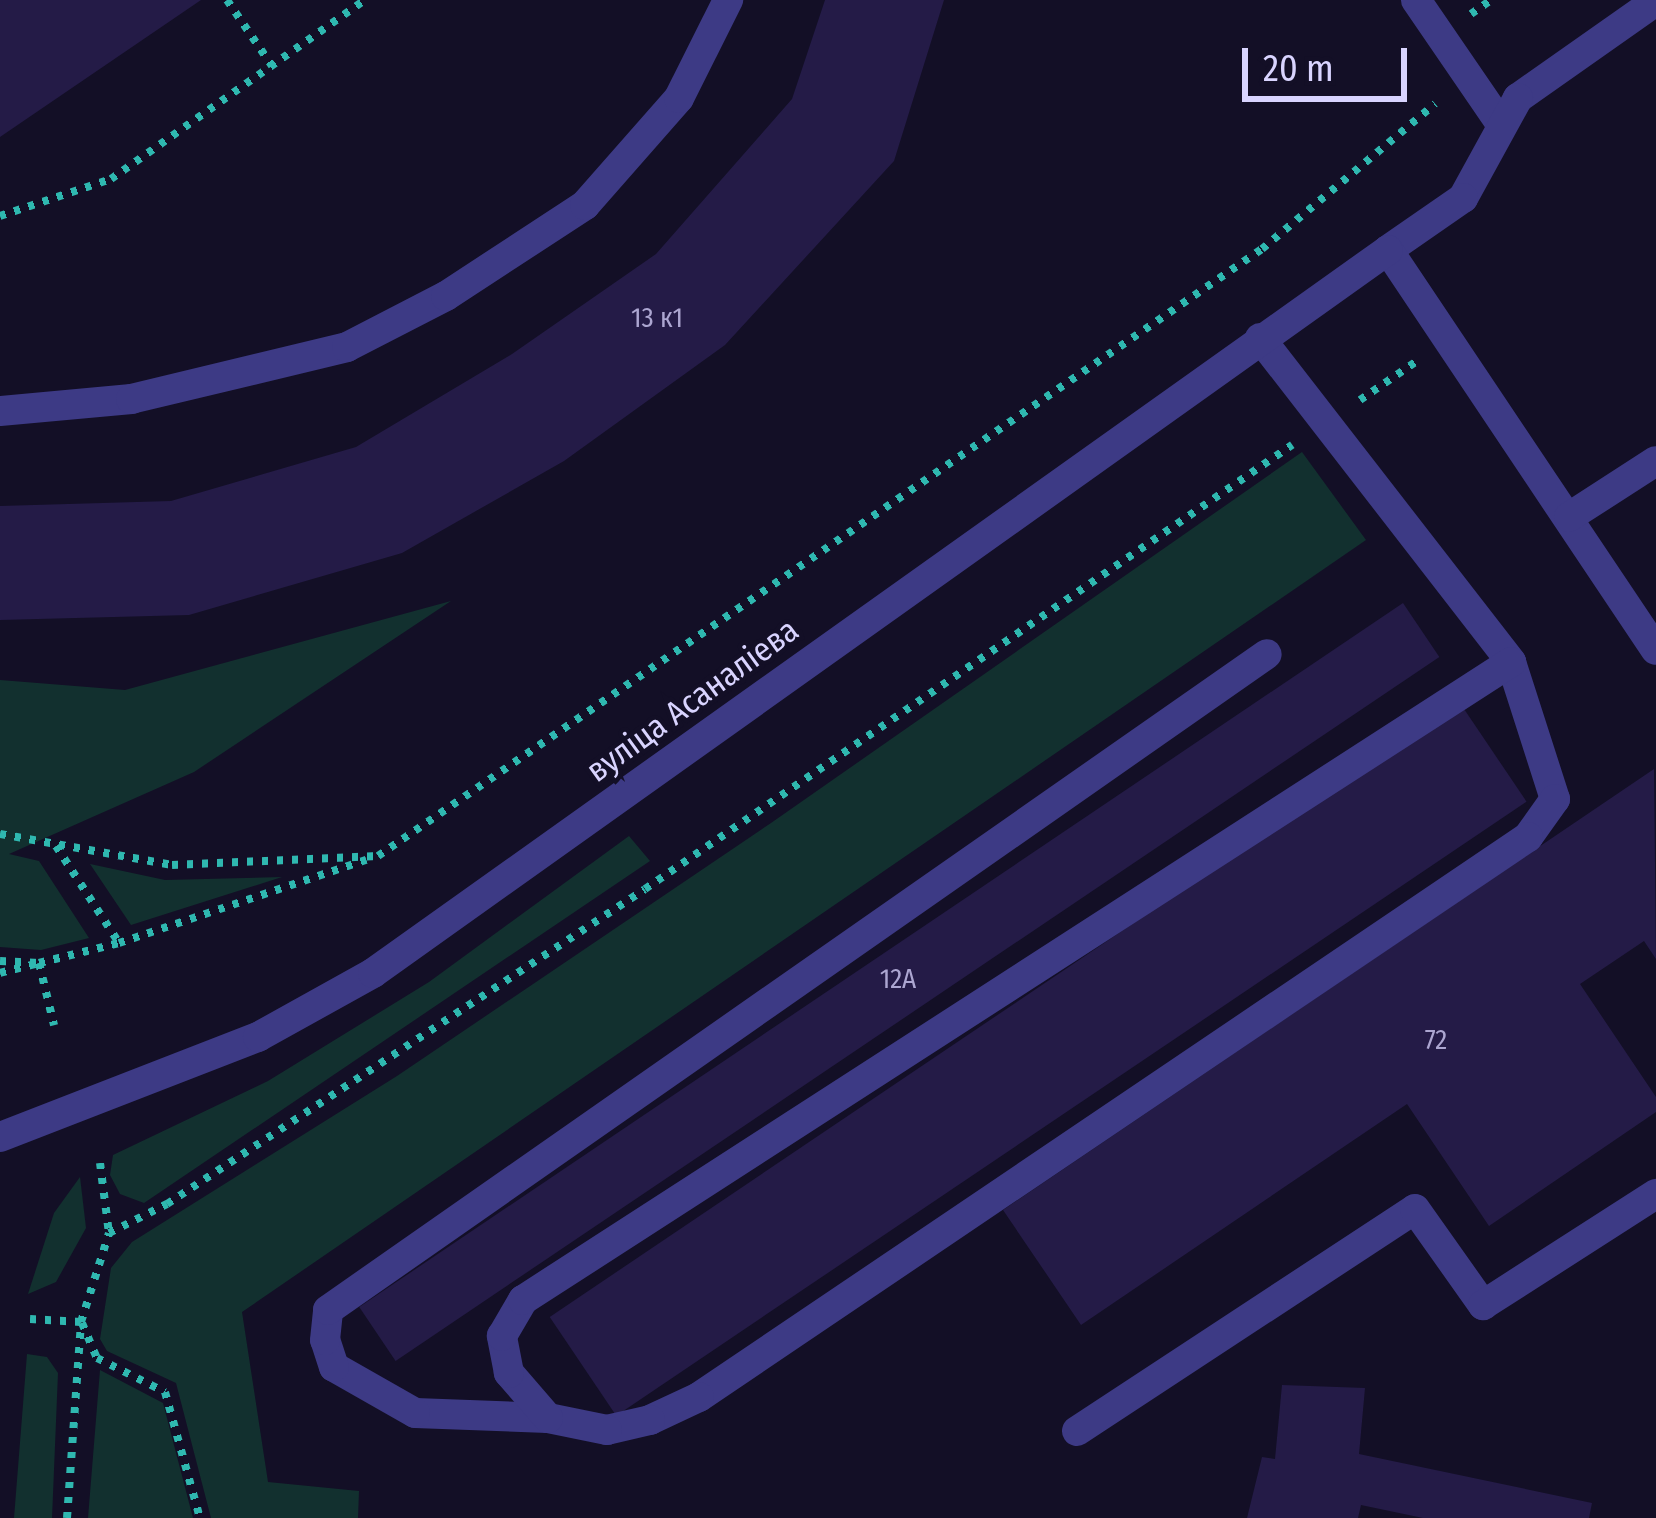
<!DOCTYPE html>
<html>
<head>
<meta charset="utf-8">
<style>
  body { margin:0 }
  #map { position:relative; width:1656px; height:1518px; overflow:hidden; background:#130f26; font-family:"Fira Sans Condensed",sans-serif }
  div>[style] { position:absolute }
  .green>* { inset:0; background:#12302f }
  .building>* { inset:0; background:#241b47; transform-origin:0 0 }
  .path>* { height:8px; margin-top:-4px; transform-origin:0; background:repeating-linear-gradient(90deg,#2fb8b0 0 6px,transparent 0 15px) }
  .service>* { height:30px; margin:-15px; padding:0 15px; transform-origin:15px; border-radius:15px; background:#3d3a85 }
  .minor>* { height:30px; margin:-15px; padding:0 15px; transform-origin:15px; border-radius:15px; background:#3d3a85 }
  span { translate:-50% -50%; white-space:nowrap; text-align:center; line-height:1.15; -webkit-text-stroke:9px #130f26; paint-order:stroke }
  .number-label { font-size:27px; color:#aca6d1 }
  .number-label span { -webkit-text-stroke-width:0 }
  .street-label { font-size:33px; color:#d9d4ff }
  .scale { position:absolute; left:1242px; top:48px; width:165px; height:54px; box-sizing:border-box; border:6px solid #d9d4ff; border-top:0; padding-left:15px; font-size:36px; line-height:42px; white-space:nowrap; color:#d9d4ff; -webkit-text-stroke:9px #130f26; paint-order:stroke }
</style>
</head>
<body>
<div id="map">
  <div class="green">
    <div style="clip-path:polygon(1302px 452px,1366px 540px,242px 1312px,268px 1482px,359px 1491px,358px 1518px,211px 1518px,176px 1383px,107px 1351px,100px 1339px,111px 1268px,132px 1242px,397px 1076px,771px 823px)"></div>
    <div style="clip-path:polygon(451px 601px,194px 772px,9px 854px,39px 861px,89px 938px,41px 950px,0 947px,0 680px,125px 690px)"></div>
    <div style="clip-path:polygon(629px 836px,650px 861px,144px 1203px,120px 1194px,110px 1175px,113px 1155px,268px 1081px,429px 982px)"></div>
    <div style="clip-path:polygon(90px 864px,165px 880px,282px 877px,131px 925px)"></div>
    <div style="clip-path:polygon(80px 1177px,86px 1228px,56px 1282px,28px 1294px,54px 1213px)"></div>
    <div style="clip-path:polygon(27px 1354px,47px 1357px,58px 1373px,52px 1518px,14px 1518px)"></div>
    <div style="clip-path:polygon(100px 1370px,163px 1403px,193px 1518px,88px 1518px)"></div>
  </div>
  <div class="building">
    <div style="clip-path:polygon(0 0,201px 0,0 137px)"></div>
    <div style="clip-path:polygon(825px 0,944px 0,894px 161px,725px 345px,564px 461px,402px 553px,189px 615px,0 620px,0 506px,171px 501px,356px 447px,512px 354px,656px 254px,792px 99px)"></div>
    <div style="left:1403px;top:603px;width:65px;height:1259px;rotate:56deg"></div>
    <div style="left:1460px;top:703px;width:119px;height:1098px;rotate:56deg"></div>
    <div style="clip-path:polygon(1654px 769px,1656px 959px,1644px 941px,1580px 984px,1656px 1097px,1656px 1112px,1489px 1226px,1407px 1104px,1081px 1325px,1003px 1210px)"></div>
    <div style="clip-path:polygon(1282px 1385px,1365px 1388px,1359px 1454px,1592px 1503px,1589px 1518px,1423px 1518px,1361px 1505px,1358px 1518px,1247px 1518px,1262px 1457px,1275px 1459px)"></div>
  </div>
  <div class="path">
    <div style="left:227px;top:0;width:80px;rotate:55.7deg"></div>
    <div style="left:1471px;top:14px;width:24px;rotate:-35deg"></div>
    <div style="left:0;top:216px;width:117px;rotate:-18.4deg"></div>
    <div style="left:111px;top:179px;width:311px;rotate:-35.2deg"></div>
    <div style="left:1360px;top:400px;width:69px;rotate:-34.4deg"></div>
    <div style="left:0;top:834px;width:175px;rotate:10.2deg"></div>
    <div style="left:172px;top:865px;width:206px;rotate:-2.5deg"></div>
    <div style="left:378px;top:856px;width:1072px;rotate:-34.48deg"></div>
    <div style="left:1262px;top:249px;width:226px;rotate:-40deg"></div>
    <div style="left:56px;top:846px;width:116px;rotate:57deg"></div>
    <div style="left:0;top:961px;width:39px;rotate:3deg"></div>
    <div style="left:39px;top:963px;width:82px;rotate:-14deg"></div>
    <div style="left:119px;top:943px;width:261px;rotate:-18.6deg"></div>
    <div style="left:0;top:973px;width:40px;rotate:-14.4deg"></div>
    <div style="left:39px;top:963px;width:64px;rotate:76.4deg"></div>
    <div style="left:100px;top:1163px;width:71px;rotate:82.7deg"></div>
    <div style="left:30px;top:1319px;width:51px;rotate:3.4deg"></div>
    <div style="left:82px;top:1323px;width:38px;rotate:67deg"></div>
    <div style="left:97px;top:1358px;width:76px;rotate:26.6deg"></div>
    <div style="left:165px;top:1392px;width:131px;rotate:74.5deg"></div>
    <div style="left:67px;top:1518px;width:196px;rotate:-85.9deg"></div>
    <div style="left:81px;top:1322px;width:93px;rotate:-72.5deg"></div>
    <div style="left:109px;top:1233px;width:65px;rotate:-26.6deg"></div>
    <div style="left:167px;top:1204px;width:572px;rotate:-33.38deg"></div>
    <div style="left:645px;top:889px;width:785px;rotate:-34.46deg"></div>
  </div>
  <div class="service">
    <div style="left:1416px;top:0;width:150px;rotate:55.6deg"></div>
    <div style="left:1656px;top:1px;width:169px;rotate:144.9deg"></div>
    <div style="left:1518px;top:98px;width:114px;rotate:118.8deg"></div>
    <div style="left:1463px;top:198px;width:91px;rotate:145.3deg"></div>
    <div style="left:1388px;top:250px;width:481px;rotate:56.2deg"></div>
    <div style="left:1260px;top:338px;width:410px;rotate:52.2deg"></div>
    <div style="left:1511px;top:662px;width:144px;rotate:72.2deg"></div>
    <div style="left:1555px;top:799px;width:47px;rotate:125.4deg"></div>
    <div style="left:1528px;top:837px;width:1000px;rotate:145.96deg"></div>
    <div style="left:699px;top:1397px;width:54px;rotate:154.9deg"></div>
    <div style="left:650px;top:1420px;width:44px;rotate:166.9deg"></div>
    <div style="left:607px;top:1430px;width:60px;rotate:-168.5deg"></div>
    <div style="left:548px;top:1418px;width:133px;rotate:-177.8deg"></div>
    <div style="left:415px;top:1413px;width:93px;rotate:-150.4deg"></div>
    <div style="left:334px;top:1367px;width:28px;rotate:-108deg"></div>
    <div style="left:325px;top:1340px;width:30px;rotate:-84deg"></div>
    <div style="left:328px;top:1310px;width:1145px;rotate:-34.94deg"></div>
    <div style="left:0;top:411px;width:132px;rotate:-5.2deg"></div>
    <div style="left:131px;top:399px;width:222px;rotate:-13.5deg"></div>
    <div style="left:347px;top:347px;width:111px;rotate:-27.3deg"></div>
    <div style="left:446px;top:296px;width:166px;rotate:-33.2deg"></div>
    <div style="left:585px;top:205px;width:142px;rotate:-48.7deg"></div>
    <div style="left:679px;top:98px;width:110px;rotate:-63.4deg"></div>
    <div style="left:1569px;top:517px;width:103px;rotate:-32.8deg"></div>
    <div style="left:548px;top:1418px;width:60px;rotate:-130.9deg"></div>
    <div style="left:509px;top:1373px;width:38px;rotate:-101deg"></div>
    <div style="left:502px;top:1336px;width:42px;rotate:-59.7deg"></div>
    <div style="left:523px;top:1300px;width:1176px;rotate:-32.85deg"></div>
    <div style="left:1077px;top:1431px;width:404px;rotate:-33.3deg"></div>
    <div style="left:1415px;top:1209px;width:118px;rotate:54.7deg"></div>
    <div style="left:1483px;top:1305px;width:206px;rotate:-32.7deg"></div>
  </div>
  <div class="minor">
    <div style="left:0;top:1137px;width:277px;rotate:-21.2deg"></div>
    <div style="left:258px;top:1037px;width:132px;rotate:-29.1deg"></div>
    <div style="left:373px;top:973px;width:1246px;rotate:-35.46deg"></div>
  </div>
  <div class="number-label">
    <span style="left:657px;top:319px">13 к1</span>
    <span style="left:898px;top:980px">12А</span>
    <span style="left:1436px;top:1041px">72</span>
  </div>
  <div class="street-label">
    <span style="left:693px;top:701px;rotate:-36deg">вуліца Асаналіева</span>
  </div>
  <div class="scale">20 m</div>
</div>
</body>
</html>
